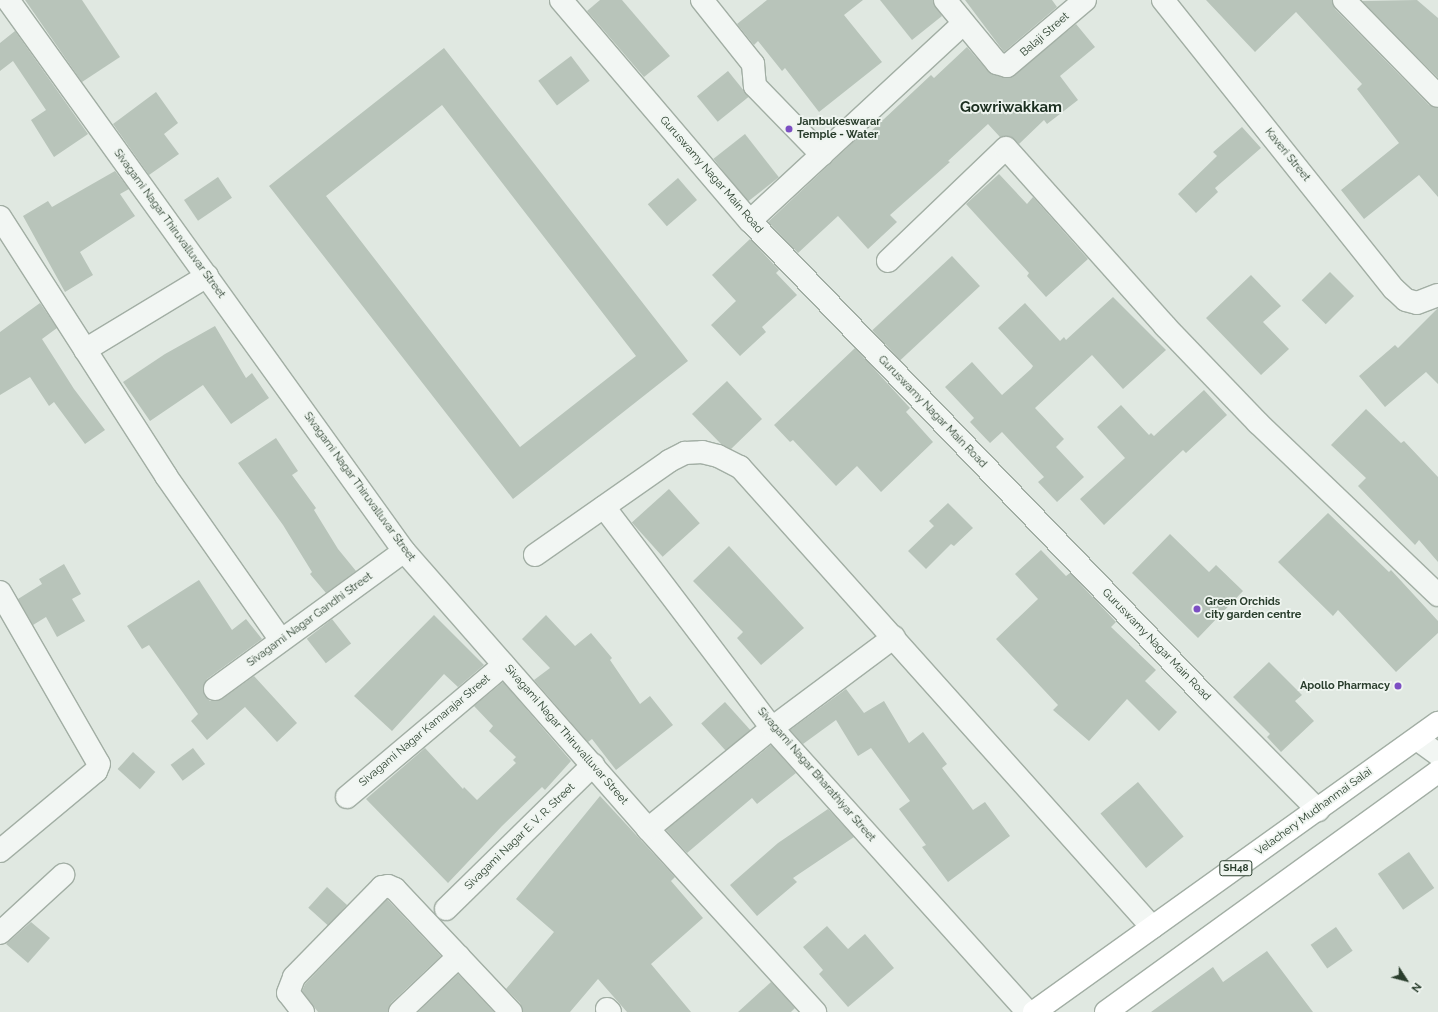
<!DOCTYPE html>
<html>
<head>
<meta charset="utf-8">
<style>
  body { margin:0 }
  #map { position:relative; width:1438px; height:1012px; overflow:hidden; background:#e0e8e1; font-family:Raleway,sans-serif }
  div>[style] { position:absolute }
  .building>* { inset:0; background:#b8c4ba; transform-origin:0 0 }
  .roads { filter:drop-shadow(1px 0 #a2aea4) drop-shadow(-1px 0 #a2aea4) drop-shadow(0 1px #a2aea4) drop-shadow(0 -1px #a2aea4) }
  .minor>* { height:22px; margin:-11px; padding:0 11px; transform-origin:11px; border-radius:11px; background:#f2f6f3 }
  .major>* { height:22px; margin:-11px; padding:0 11px; transform-origin:11px; border-radius:11px; background:#fff }
  .dots>* { width:11px; height:11px; translate:-50% -50%; box-sizing:border-box; border:2px solid #eff5f0; border-radius:50% }
  span { translate:-50% -50%; white-space:nowrap; text-align:center; line-height:1.15; -webkit-text-stroke:3.5px #eff5f0; paint-order:stroke }
  .shield-label span { padding:1px 3px; background:#eff5f0; border:1px solid; border-radius:3px; -webkit-text-stroke-width:0 }
  .shield-label { font-size:10px; color:#2a3e2d; font-weight:700 }
  .street-label { font-size:11px; color:#2a3e2d }
  .poi-label { font-size:11px; color:#2a3e2d; font-weight:700 }
  .left { translate:0 -50%; text-align:left }
  .right { translate:-100% -50%; text-align:right }
  .district-label { font-size:15px; color:#1c2f20; font-weight:700 }
  .north { position:absolute; left:1386px; top:960px; width:40px; height:40px; -webkit-text-stroke:3px #eff5f0; paint-order:stroke; rotate:126deg; font-size:11px; font-weight:700; line-height:16px; text-align:center; color:#2a3e2d }
  .north::after { content:''; display:block; margin:auto; width:14px; height:18px; background:#2a3e2d; clip-path:polygon(50% 0,100% 100%,50% 72%,0 100%) }
</style>
</head>
<body>
<div id="map">
  <div class="building">
    <div style="clip-path:polygon(25px 0,82px 0,120px 57px,82px 82px)"></div>
    <div style="clip-path:polygon(600px 0,622px 0,670px 56px,644px 77px,587px 11px)"></div>
    <div style="clip-path:polygon(767px 0,863px 0,844px 15px,882px 62px,819px 112px,785px 68px,782px 71px,758px 41px,754px 45px,737px 24px)"></div>
    <div style="clip-path:polygon(880px 0,933px 0,942px 16px,912px 40px)"></div>
    <div style="clip-path:polygon(965px 0,1052px 0,1057px 7px,1004px 52px)"></div>
    <div style="clip-path:polygon(1206px 0,1332px 0,1335px 9px,1429px 105px,1438px 108px,1438px 197px,1419px 175px,1364px 219px,1341px 190px,1399px 143px,1357px 89px,1362px 84px,1296px 12px,1255px 52px)"></div>
    <div style="clip-path:polygon(1417px 0,1438px 18px,1438px 78px,1362px 1px)"></div>
    <div style="clip-path:polygon(1076px 24px,1095px 47px,1060px 76px,1078px 100px,1047px 124px,1044px 120px,1019px 144px,1010px 136px,1000px 137px,988px 124px,948px 161px,950px 162px,890px 215px,897px 222px,868px 249px,838px 216px,798px 253px,768px 222px,865px 131px,868px 134px,931px 75px,934px 78px,967px 47px,988px 71px,1010px 78px)"></div>
    <div style="clip-path:polygon(15px 31px,88px 134px,54px 157px,31px 120px,46px 110px,13px 61px,0 71px,0 43px)"></div>
    <div style="clip-path:polygon(evenodd,444px 48px,688px 361px,513px 499px,269px 186px,444px 48px,442px 105px,636px 356px,520px 447px,326px 196px,442px 105px)"></div>
    <div style="left:571px;top:56px;width:31px;height:41px;rotate:53deg"></div>
    <div style="left:728px;top:71px;width:33px;height:40px;rotate:51deg"></div>
    <div style="clip-path:polygon(156px 92px,178px 123px,164px 134px,179px 154px,149px 175px,113px 124px)"></div>
    <div style="clip-path:polygon(1242px 127px,1261px 148px,1215px 188px,1218px 192px,1196px 213px,1178px 194px,1217px 156px,1213px 152px)"></div>
    <div style="left:745px;top:134px;width:55px;height:40px;rotate:52deg"></div>
    <div style="clip-path:polygon(115px 171px,129px 189px,120px 194px,135px 216px,80px 252px,93px 275px,65px 292px,23px 216px,48px 201px,52px 207px)"></div>
    <div style="clip-path:polygon(999px 174px,1027px 204px,1033px 197px,1088px 259px,1046px 297px,1027px 276px,1029px 273px,966px 204px)"></div>
    <div style="left:218px;top:177px;width:25px;height:41px;rotate:56deg"></div>
    <div style="left:678px;top:178px;width:29px;height:40px;rotate:49deg"></div>
    <div style="clip-path:polygon(750px 239px,779px 270px,776px 273px,797px 295px,762px 327px,766px 332px,740px 356px,711px 325px,736px 301px,712px 275px)"></div>
    <div style="left:952px;top:256px;width:41px;height:109px;rotate:47deg"></div>
    <div style="left:1330px;top:272px;width:34px;height:40px;rotate:45deg"></div>
    <div style="clip-path:polygon(1251px 275px,1281px 306px,1263px 322px,1289px 349px,1261px 375px,1206px 318px)"></div>
    <div style="clip-path:polygon(1113px 297px,1166px 350px,1123px 389px,1092px 355px,1035px 408px,1064px 439px,1056px 447px,1084px 477px,1057px 502px,1038px 482px,1044px 477px,1002px 432px,990px 443px,970px 422px,974px 418px,945px 387px,972px 362px,1002px 395px,1031px 369px,1033px 366px,998px 328px,1025px 303px,1060px 341px,1064px 337px,1066px 340px)"></div>
    <div style="clip-path:polygon(40px 303px,57px 328px,42px 339px,74px 389px,105px 430px,85px 444px,54px 402px,49px 406px,30px 377px,0 395px,0 332px)"></div>
    <div style="clip-path:polygon(1438px 308px,1438px 384px,1426px 372px,1385px 407px,1359px 376px,1395px 345px,1398px 348px)"></div>
    <div style="clip-path:polygon(215px 326px,246px 378px,252px 373px,269px 398px,231px 424px,203px 385px,150px 421px,123px 382px,165px 354px)"></div>
    <div style="clip-path:polygon(855px 348px,910px 408px,906px 412px,933px 442px,881px 492px,857px 466px,836px 486px,793px 440px,790px 442px,774px 425px)"></div>
    <div style="clip-path:polygon(727px 381px,762px 419px,731px 449px,721px 444px,692px 414px)"></div>
    <div style="clip-path:polygon(1204px 390px,1227px 415px,1186px 453px,1183px 450px,1104px 525px,1080px 499px,1125px 458px,1097px 427px,1121px 405px,1149px 435px,1151px 433px,1154px 436px)"></div>
    <div style="clip-path:polygon(1366px 409px,1401px 443px,1404px 441px,1438px 477px,1438px 562px,1419px 540px,1415px 545px,1358px 486px,1366px 478px,1331px 445px)"></div>
    <div style="clip-path:polygon(276px 438px,298px 471px,292px 475px,316px 508px,314px 510px,338px 549px,356px 571px,326px 593px,310px 574px,312px 572px,283px 525px,238px 463px)"></div>
    <div style="left:669px;top:489px;width:46px;height:50px;rotate:48deg"></div>
    <div style="clip-path:polygon(948px 503px,973px 528px,954px 546px,951px 544px,926px 569px,908px 551px,934px 526px,929px 521px)"></div>
    <div style="clip-path:polygon(1328px 513px,1389px 572px,1391px 570px,1438px 621px,1438px 633px,1396px 672px,1338px 610px,1333px 616px,1278px 562px)"></div>
    <div style="clip-path:polygon(1170px 534px,1209px 572px,1216px 565px,1243px 591px,1198px 638px,1132px 573px)"></div>
    <div style="clip-path:polygon(729px 546px,804px 628px,761px 665px,737px 638px,743px 632px,693px 581px)"></div>
    <div style="clip-path:polygon(1041px 550px,1066px 576px,1070px 573px,1116px 622px,1111px 627px,1156px 670px,1145px 681px,1177px 712px,1159px 731px,1127px 699px,1089px 741px,1053px 710px,1058px 705px,996px 639px,1038px 599px,1015px 574px)"></div>
    <div style="clip-path:polygon(64px 564px,81px 594px,72px 599px,85px 621px,57px 637px,46px 617px,33px 625px,18px 599px,42px 584px,39px 579px)"></div>
    <div style="clip-path:polygon(199px 580px,232px 630px,246px 619px,262px 639px,207px 679px,203px 690px,205px 696px,210px 701px,222px 699px,254px 676px,297px 723px,277px 742px,245px 707px,207px 740px,191px 721px,198px 714px,149px 645px,142px 649px,127px 626px)"></div>
    <div style="clip-path:polygon(434px 615px,484px 665px,458px 687px,444px 674px,392px 731px,354px 696px)"></div>
    <div style="clip-path:polygon(546px 615px,575px 646px,591px 633px,612px 658px,610px 660px,640px 704px,650px 696px,673px 725px,616px 770px,592px 739px,588px 742px,534px 680px,550px 668px,522px 639px)"></div>
    <div style="left:332px;top:619px;width:31px;height:32px;rotate:52deg"></div>
    <div style="clip-path:polygon(1269px 662px,1302px 695px,1295px 701px,1314px 721px,1281px 752px,1267px 737px,1270px 734px,1233px 697px)"></div>
    <div style="clip-path:polygon(503px 682px,571px 761px,545px 790px,542px 787px,502px 826px,448px 883px,366px 799px,425px 748px,463px 789px,464px 787px,477px 800px,516px 763px,513px 760px,516px 757px,489px 731px,493px 726px,474px 706px)"></div>
    <div style="clip-path:polygon(846px 689px,864px 713px,884px 701px,909px 743px,923px 732px,947px 764px,942px 768px,973px 810px,985px 802px,1010px 836px,948px 882px,922px 847px,926px 845px,899px 809px,910px 801px,871px 748px,858px 756px,836px 720px,803px 744px,790px 730px)"></div>
    <div style="left:725px;top:702px;width:38px;height:32px;rotate:48deg"></div>
    <div style="clip-path:polygon(771px 745px,796px 773px,757px 804px,752px 798px,687px 853px,666px 830px)"></div>
    <div style="left:193px;top:748px;width:20px;height:28px;rotate:53deg"></div>
    <div style="left:133px;top:752px;width:30px;height:23px;rotate:42deg"></div>
    <div style="left:1138px;top:782px;width:71px;height:49px;rotate:50deg"></div>
    <div style="clip-path:polygon(600px 796px,675px 877px,671px 881px,703px 918px,651px 964px,691px 1012px,627px 1012px,598px 979px,570px 1012px,523px 1012px,520px 1003px,506px 989px,554px 932px,516px 899px)"></div>
    <div style="clip-path:polygon(828px 809px,854px 837px,793px 878px,797px 882px,757px 916px,730px 885px,778px 843px)"></div>
    <div style="left:1409px;top:852px;width:44px;height:38px;rotate:55deg"></div>
    <div style="left:327px;top:887px;width:27px;height:28px;rotate:42deg"></div>
    <div style="clip-path:polygon(387px 899px,441px 956px,391px 1003px,388px 1012px,318px 1012px,302px 991px,305px 984px)"></div>
    <div style="clip-path:polygon(31px 922px,50px 938px,28px 963px,6px 944px)"></div>
    <div style="clip-path:polygon(827px 926px,848px 949px,865px 934px,894px 968px,848px 1007px,819px 974px,823px 970px,803px 947px)"></div>
    <div style="left:1336px;top:927px;width:29px;height:31px;rotate:55deg"></div>
    <div style="clip-path:polygon(1267px 951px,1313px 1012px,1151px 1012px,1213px 967px,1223px 982px)"></div>
    <div style="clip-path:polygon(458px 974px,494px 1012px,418px 1012px)"></div>
    <div style="clip-path:polygon(771px 982px,795px 1008px,791px 1012px,738px 1012px)"></div>
  </div>
  <div class="roads">
    <div class="minor">
      <div style="left:8px;top:0;width:679px;rotate:54.3deg"></div>
      <div style="left:404px;top:551px;width:370px;rotate:48.7deg"></div>
      <div style="left:648px;top:829px;width:248px;rotate:47.6deg"></div>
      <div style="left:561px;top:0;width:291px;rotate:49.5deg"></div>
      <div style="left:750px;top:221px;width:661px;rotate:46.23deg"></div>
      <div style="left:1207px;top:698px;width:158px;rotate:45.3deg"></div>
      <div style="left:702px;top:0;width:82px;rotate:51.4deg"></div>
      <div style="left:753px;top:64px;width:22px;rotate:85deg"></div>
      <div style="left:755px;top:86px;width:96px;rotate:45.8deg"></div>
      <div style="left:945px;top:0;width:82px;rotate:50.5deg"></div>
      <div style="left:997px;top:63px;width:10px;rotate:17deg"></div>
      <div style="left:1007px;top:66px;width:102px;rotate:-40.2deg"></div>
      <div style="left:1163px;top:0;width:370px;rotate:51.4deg"></div>
      <div style="left:1394px;top:289px;width:16px;rotate:43deg"></div>
      <div style="left:1406px;top:300px;width:11px;rotate:15deg"></div>
      <div style="left:1417px;top:303px;width:22px;rotate:-21deg"></div>
      <div style="left:1344px;top:0;width:134px;rotate:45.6deg"></div>
      <div style="left:0;top:217px;width:308px;rotate:57.3deg"></div>
      <div style="left:166px;top:476px;width:200px;rotate:55deg"></div>
      <div style="left:750px;top:221px;width:290px;rotate:-42.8deg"></div>
      <div style="left:888px;top:261px;width:163px;rotate:-43.8deg"></div>
      <div style="left:1006px;top:148px;width:239px;rotate:48.2deg"></div>
      <div style="left:1165px;top:326px;width:134px;rotate:46.2deg"></div>
      <div style="left:1258px;top:423px;width:249px;rotate:43.7deg"></div>
      <div style="left:85px;top:350px;width:143px;rotate:-31.2deg"></div>
      <div style="left:604px;top:507px;width:278px;rotate:52.8deg"></div>
      <div style="left:772px;top:728px;width:382px;rotate:48deg"></div>
      <div style="left:535px;top:555px;width:164px;rotate:-35deg"></div>
      <div style="left:669px;top:461px;width:18px;rotate:-27deg"></div>
      <div style="left:685px;top:453px;width:17px;rotate:-3deg"></div>
      <div style="left:702px;top:452px;width:16px;rotate:14deg"></div>
      <div style="left:718px;top:456px;width:25px;rotate:27deg"></div>
      <div style="left:740px;top:467px;width:618px;rotate:48.15deg"></div>
      <div style="left:0;top:592px;width:198px;rotate:60.1deg"></div>
      <div style="left:99px;top:764px;width:8px;rotate:113deg"></div>
      <div style="left:96px;top:771px;width:125px;rotate:140.2deg"></div>
      <div style="left:215px;top:689px;width:234px;rotate:-36.1deg"></div>
      <div style="left:1417px;top:739px;width:26px;rotate:36deg"></div>
      <div style="left:347px;top:797px;width:205px;rotate:-40.1deg"></div>
      <div style="left:648px;top:829px;width:160px;rotate:-39.2deg"></div>
      <div style="left:772px;top:728px;width:152px;rotate:-36.7deg"></div>
      <div style="left:446px;top:909px;width:206px;rotate:-44.4deg"></div>
      <div style="left:0;top:933px;width:86px;rotate:-42.6deg"></div>
      <div style="left:607px;top:1009px;width:4px;rotate:45deg"></div>
      <div style="left:303px;top:1012px;width:24px;rotate:-128deg"></div>
      <div style="left:288px;top:993px;width:17px;rotate:-69deg"></div>
      <div style="left:294px;top:977px;width:126px;rotate:-45.6deg"></div>
      <div style="left:382px;top:887px;width:6px;rotate:-9deg"></div>
      <div style="left:388px;top:886px;width:8px;rotate:23deg"></div>
      <div style="left:395px;top:889px;width:169px;rotate:46.7deg"></div>
      <div style="left:400px;top:1012px;width:81px;rotate:-43.5deg"></div>
    </div>
    <div class="major">
      <div style="left:1034px;top:1012px;width:497px;rotate:-35.6deg"></div>
      <div style="left:1106px;top:1012px;width:410px;rotate:-35.9deg"></div>
    </div>
  </div>
  <div class="dots">
    <div style="left:789px;top:129px;background:#7c4fc3"></div>
    <div style="left:1197px;top:609px;background:#7c4fc3"></div>
    <div style="left:1398px;top:686px;background:#7c4fc3"></div>
  </div>
  <div class="shield-label">
    <span style="left:1236px;top:868px">SH48</span>
  </div>
  <div class="street-label">
    <span style="left:1045px;top:35px;rotate:-41deg">Balaji Street</span>
    <span style="left:1287px;top:155px;rotate:51deg">Kaveri Street</span>
    <span style="left:711px;top:175px;rotate:49deg">Guruswamy Nagar Main Road</span>
    <span style="left:169px;top:224px;rotate:54deg">Sivagami Nagar Thiruvalluvar Street</span>
    <span style="left:932px;top:412px;rotate:46deg">Guruswamy Nagar Main Road</span>
    <span style="left:359px;top:487px;rotate:54deg">Sivagami Nagar Thiruvalluvar Street</span>
    <span style="left:310px;top:620px;rotate:-36deg">Sivagami Nagar Gandhi Street</span>
    <span style="left:1156px;top:645px;rotate:46deg">Guruswamy Nagar Main Road</span>
    <span style="left:425px;top:731px;rotate:-40deg">Sivagami Nagar Kamarajar Street</span>
    <span style="left:566px;top:735px;rotate:49deg">Sivagami Nagar Thiruvalluvar Street</span>
    <span style="left:816px;top:775px;rotate:49deg">Sivagami Nagar Bharathiyar Street</span>
    <span style="left:1314px;top:812px;rotate:-36deg">Velachery Mudhanmai Salai</span>
    <span style="left:520px;top:837px;rotate:-44deg">Sivagami Nagar E. V. R. Street</span>
  </div>
  <div class="poi-label">
    <span class="left" style="left:797px;top:129px">Jambukeswarar<br>Temple - Water</span>
    <span class="left" style="left:1205px;top:609px">Green Orchids<br>city garden centre</span>
    <span class="right" style="left:1390px;top:686px">Apollo Pharmacy</span>
  </div>
  <div class="district-label">
    <span style="left:1011px;top:108px">Gowriwakkam</span>
  </div>
  <div class="north">N</div>
</div>
</body>
</html>
